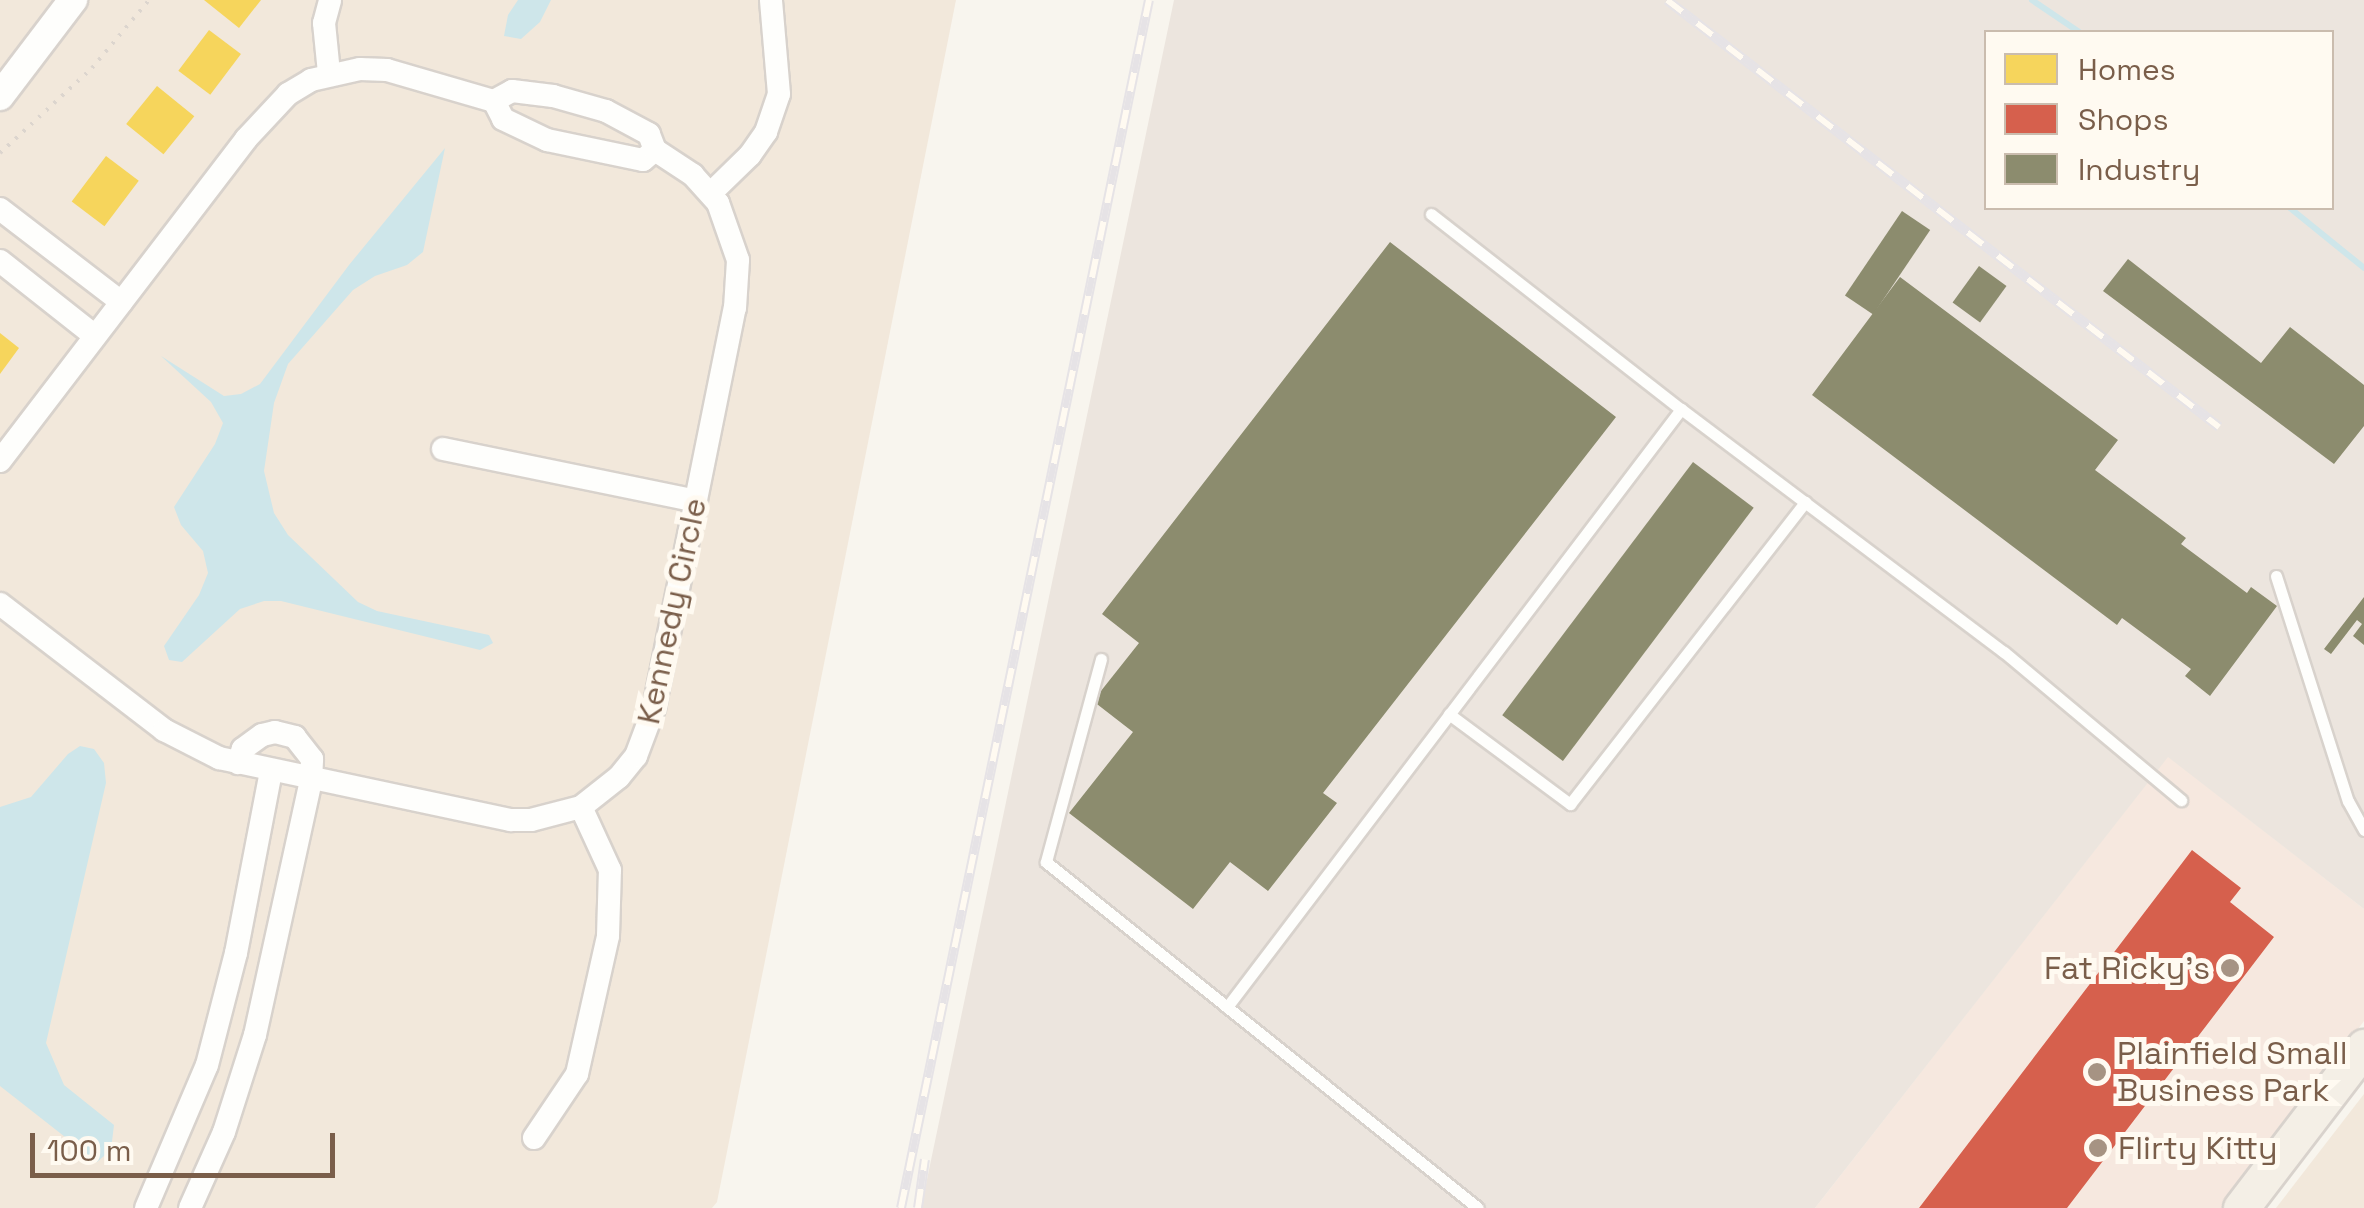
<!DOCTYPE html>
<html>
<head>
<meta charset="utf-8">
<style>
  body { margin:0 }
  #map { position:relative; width:2364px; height:1208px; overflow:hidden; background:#f8f5ee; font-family:"Space Grotesk",sans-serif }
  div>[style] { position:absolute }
  .residential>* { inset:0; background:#f2e8db }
  .commercial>* { inset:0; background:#f6e8df }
  .industrial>* { inset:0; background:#ece5de }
  .water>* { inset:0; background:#cee6ea }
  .homes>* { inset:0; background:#f6d55c; transform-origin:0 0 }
  .shops>* { inset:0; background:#d6604d }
  .industry>* { inset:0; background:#8c8c6e; transform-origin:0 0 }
  .stream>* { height:6px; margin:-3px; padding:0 3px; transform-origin:3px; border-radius:3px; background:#cee6ea }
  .path>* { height:4px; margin-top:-2px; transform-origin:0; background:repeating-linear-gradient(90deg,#dcd5ce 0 2.5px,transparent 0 10.5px) }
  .roads { filter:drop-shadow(2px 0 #d8d2cc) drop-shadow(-2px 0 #d8d2cc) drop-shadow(0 2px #d8d2cc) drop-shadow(0 -2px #d8d2cc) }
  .service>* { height:11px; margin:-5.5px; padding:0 5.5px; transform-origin:5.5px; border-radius:5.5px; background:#fefefc }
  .minor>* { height:22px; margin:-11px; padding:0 11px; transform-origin:11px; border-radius:11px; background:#fefefc }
  .tertiary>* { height:28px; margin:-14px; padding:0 14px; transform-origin:14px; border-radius:14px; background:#fefefc }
  .primary>* { height:35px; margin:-17.5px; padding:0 17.5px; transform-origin:17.5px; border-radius:17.5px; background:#f4efe6 }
  .rail>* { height:10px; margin-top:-5px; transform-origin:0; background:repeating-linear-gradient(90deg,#fffaf1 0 19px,#e6e3e6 0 38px); box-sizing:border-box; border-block:2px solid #e6e3e6 }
  .dots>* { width:28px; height:28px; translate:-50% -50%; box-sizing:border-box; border:5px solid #fffaf1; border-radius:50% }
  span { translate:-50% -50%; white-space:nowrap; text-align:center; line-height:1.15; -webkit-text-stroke:10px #fffaf1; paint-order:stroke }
  .street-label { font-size:32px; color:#7a5e4a }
  .poi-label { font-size:32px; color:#7a5e4a }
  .right { translate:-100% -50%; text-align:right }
  .left { translate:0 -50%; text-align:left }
  .legend { position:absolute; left:1984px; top:30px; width:350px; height:180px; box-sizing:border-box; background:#fffaf1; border:2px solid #cabcae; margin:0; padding:12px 18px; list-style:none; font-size:30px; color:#7a5e4a }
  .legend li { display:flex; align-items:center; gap:20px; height:50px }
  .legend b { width:50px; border:2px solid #cabcae }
  .scale { position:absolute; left:30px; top:1133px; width:305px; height:45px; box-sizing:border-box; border:5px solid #7a5e4a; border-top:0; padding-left:12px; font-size:30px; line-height:35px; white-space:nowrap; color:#7a5e4a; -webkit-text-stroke:8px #fffaf1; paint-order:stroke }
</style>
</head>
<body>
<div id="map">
  <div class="residential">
    <div style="clip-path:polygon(0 0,956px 0,717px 1202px,712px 1208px,0 1208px)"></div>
    <div style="clip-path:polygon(2364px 1094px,2364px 1208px,2276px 1208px)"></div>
  </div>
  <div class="commercial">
    <div style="clip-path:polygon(2168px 756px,2364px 909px,2364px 1021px,2223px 1208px,1815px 1208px)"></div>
  </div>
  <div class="industrial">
    <div style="clip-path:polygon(evenodd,1174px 0,2364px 0,2364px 909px,2168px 757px,1815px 1208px,921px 1208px,1174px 0,1986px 32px,2332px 32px,2332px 208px,1986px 208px,1986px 32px)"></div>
  </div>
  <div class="water">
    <div style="clip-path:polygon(518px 0,551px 0,540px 22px,521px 39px,504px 36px,508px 15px)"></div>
    <div style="clip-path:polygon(445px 148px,423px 252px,407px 265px,375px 276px,353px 290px,288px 364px,274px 403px,264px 471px,274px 513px,288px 535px,358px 602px,377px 611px,489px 635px,493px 643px,480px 650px,281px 601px,264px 601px,240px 609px,182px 662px,169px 660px,164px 646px,199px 595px,208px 573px,203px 551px,181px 525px,174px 507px,215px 444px,223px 423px,211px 402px,161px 356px,224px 396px,241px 394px,260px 384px,349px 265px)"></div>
    <div style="clip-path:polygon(80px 746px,94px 749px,104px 763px,106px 783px,46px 1043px,64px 1085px,114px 1125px,111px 1150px,97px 1162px,0 1086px,0 807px,31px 797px,68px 754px)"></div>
  </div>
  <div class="homes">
    <div style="clip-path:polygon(204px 0,261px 0,239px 28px)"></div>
    <div style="left:209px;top:30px;width:40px;height:51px;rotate:37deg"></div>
    <div style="left:157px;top:86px;width:48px;height:49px;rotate:39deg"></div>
    <div style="left:106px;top:156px;width:41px;height:57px;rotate:37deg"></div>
    <div style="clip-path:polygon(0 333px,19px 348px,0 374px)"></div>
  </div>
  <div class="shops">
    <div style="clip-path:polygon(2192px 850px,2241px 888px,2230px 902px,2274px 937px,2067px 1208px,1919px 1208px)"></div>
  </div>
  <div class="industry">
    <div style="left:1902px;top:211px;width:34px;height:102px;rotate:34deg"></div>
    <div style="clip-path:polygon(1390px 242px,1616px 417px,1323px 793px,1337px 803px,1268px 891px,1230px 862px,1193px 909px,1069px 813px,1133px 732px,1093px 701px,1139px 643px,1102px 614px)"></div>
    <div style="clip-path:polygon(2128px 259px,2261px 363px,2290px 327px,2364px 385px,2364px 426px,2334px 464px,2103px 291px)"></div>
    <div style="left:1979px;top:266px;width:34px;height:45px;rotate:36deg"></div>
    <div style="clip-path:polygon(1900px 277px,2118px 440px,2095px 470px,2186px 538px,2181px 544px,2247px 593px,2251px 587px,2277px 606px,2210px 696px,2185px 676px,2191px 669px,2122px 618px,2117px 625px,1812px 395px)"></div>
    <div style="left:1693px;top:462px;width:76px;height:317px;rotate:37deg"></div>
    <div style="clip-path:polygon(2364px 597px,2364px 645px,2353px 636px,2362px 624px,2357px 620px,2331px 654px,2324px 649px)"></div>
  </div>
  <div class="stream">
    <div style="left:2032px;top:0;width:57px;rotate:34.2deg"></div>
    <div style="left:2290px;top:208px;width:95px;rotate:39deg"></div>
  </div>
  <div class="path">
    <div style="left:0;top:153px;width:125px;rotate:-42.7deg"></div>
    <div style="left:92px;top:68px;width:89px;rotate:-50deg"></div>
  </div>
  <div class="roads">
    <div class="service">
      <div style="left:1431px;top:214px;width:317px;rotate:38deg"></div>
      <div style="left:1681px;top:409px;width:404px;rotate:37deg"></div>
      <div style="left:2004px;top:652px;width:231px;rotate:39.9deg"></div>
      <div style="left:2276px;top:576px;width:236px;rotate:72.3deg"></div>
      <div style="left:2348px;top:801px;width:33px;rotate:61deg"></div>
      <div style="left:1101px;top:659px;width:210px;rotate:105.2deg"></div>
      <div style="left:1046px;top:862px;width:553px;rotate:38.69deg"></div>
      <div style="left:1449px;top:714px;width:151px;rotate:36.6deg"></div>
      <div style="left:1570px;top:804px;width:383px;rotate:-52.1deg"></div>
      <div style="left:1227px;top:1007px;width:751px;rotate:-52.79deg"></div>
    </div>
    <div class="minor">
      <div style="left:329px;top:73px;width:50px;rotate:-95.7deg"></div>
      <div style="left:324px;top:23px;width:24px;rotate:-75deg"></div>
      <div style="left:711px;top:193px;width:54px;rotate:-44.3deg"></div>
      <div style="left:750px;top:155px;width:28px;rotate:-55deg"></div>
      <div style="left:766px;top:132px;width:40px;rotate:-71.1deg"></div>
      <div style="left:779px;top:94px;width:94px;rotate:-94.9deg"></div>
      <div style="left:0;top:209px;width:153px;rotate:37.5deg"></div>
      <div style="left:0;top:261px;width:121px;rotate:38.3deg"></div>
      <div style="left:443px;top:449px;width:258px;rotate:11.6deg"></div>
      <div style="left:0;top:461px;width:405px;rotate:-52.6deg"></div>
      <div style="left:246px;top:139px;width:62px;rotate:-47deg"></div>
      <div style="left:288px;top:94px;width:27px;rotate:-31deg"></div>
      <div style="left:311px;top:80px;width:50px;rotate:-12.7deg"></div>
      <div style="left:360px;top:69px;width:27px;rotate:2deg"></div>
      <div style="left:387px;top:70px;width:111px;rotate:16.2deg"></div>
      <div style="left:494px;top:101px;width:20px;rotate:63deg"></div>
      <div style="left:503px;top:119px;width:49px;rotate:25.5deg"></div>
      <div style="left:547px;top:140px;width:98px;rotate:11.8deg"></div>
      <div style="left:643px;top:160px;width:16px;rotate:-40deg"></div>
      <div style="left:0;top:604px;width:207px;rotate:37.5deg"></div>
      <div style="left:164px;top:730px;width:62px;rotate:27deg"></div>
      <div style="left:219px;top:758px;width:299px;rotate:12deg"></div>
      <div style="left:511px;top:820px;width:20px"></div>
      <div style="left:531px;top:820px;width:52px;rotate:-14.6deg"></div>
      <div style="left:581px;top:807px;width:48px;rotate:-38.3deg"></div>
      <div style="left:619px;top:777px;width:27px;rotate:-51deg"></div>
      <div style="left:636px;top:756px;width:51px;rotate:-69.4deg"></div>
      <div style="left:654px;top:708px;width:408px;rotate:-78.6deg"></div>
      <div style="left:735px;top:308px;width:48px;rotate:-86.4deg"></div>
      <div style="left:738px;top:260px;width:60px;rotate:-109.3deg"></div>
      <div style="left:718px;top:203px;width:38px;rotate:-132deg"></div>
      <div style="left:693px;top:175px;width:45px;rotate:-146.7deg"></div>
      <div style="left:655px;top:150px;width:17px;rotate:-111deg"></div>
      <div style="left:649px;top:134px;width:49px;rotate:-151.9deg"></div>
      <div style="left:606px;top:111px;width:55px;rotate:-164.2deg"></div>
      <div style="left:553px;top:96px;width:41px;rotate:-173deg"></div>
      <div style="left:512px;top:91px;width:21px;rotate:151deg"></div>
      <div style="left:534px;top:1138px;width:77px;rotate:-56.1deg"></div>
      <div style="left:577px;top:1074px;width:141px;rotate:-77.3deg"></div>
      <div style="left:608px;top:936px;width:66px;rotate:-88.3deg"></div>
      <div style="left:610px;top:870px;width:69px;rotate:-114.7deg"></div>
      <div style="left:146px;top:1208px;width:155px;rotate:-66.9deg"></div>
      <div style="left:207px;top:1065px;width:116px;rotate:-75.5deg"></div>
      <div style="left:236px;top:953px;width:185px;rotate:-79.1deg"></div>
      <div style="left:190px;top:1208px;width:83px;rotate:-65.9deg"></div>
      <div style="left:224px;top:1132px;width:102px;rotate:-72.3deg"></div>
      <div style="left:255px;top:1035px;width:261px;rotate:-77.6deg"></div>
      <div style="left:311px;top:780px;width:21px;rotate:-87deg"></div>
      <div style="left:312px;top:759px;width:28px;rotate:-128deg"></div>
      <div style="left:295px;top:737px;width:21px;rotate:-166deg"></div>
      <div style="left:275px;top:732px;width:13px;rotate:167deg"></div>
      <div style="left:262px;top:735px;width:24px;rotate:144deg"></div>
      <div style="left:243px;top:749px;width:15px;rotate:110deg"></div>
    </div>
    <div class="tertiary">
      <div style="left:0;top:96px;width:121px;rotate:-52.8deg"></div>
    </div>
    <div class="primary">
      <div style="left:2241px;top:1208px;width:203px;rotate:-52.6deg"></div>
    </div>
  </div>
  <div class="rail">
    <div style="left:1667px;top:0;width:698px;rotate:37.72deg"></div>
    <div style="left:901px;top:1208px;width:1233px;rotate:-78.4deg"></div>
    <div style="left:918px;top:1208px;width:49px;rotate:-81.9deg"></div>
  </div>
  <div class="dots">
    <div style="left:2230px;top:968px;background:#a69383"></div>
    <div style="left:2097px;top:1072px;background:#a69383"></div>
    <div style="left:2098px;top:1148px;background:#a69383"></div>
  </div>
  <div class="street-label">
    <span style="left:672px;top:611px;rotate:-78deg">Kennedy Circle</span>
  </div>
  <div class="poi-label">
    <span class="right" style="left:2210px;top:968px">Fat Ricky's</span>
    <span class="left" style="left:2117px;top:1072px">Plainfield Small<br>Business Park</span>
    <span class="left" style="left:2118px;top:1148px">Flirty Kitty</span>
  </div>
  <ul class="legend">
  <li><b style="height:28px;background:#f6d55c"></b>Homes</li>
  <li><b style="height:28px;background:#d6604d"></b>Shops</li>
  <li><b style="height:28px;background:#8c8c6e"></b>Industry</li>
  </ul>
  <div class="scale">100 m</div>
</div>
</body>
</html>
